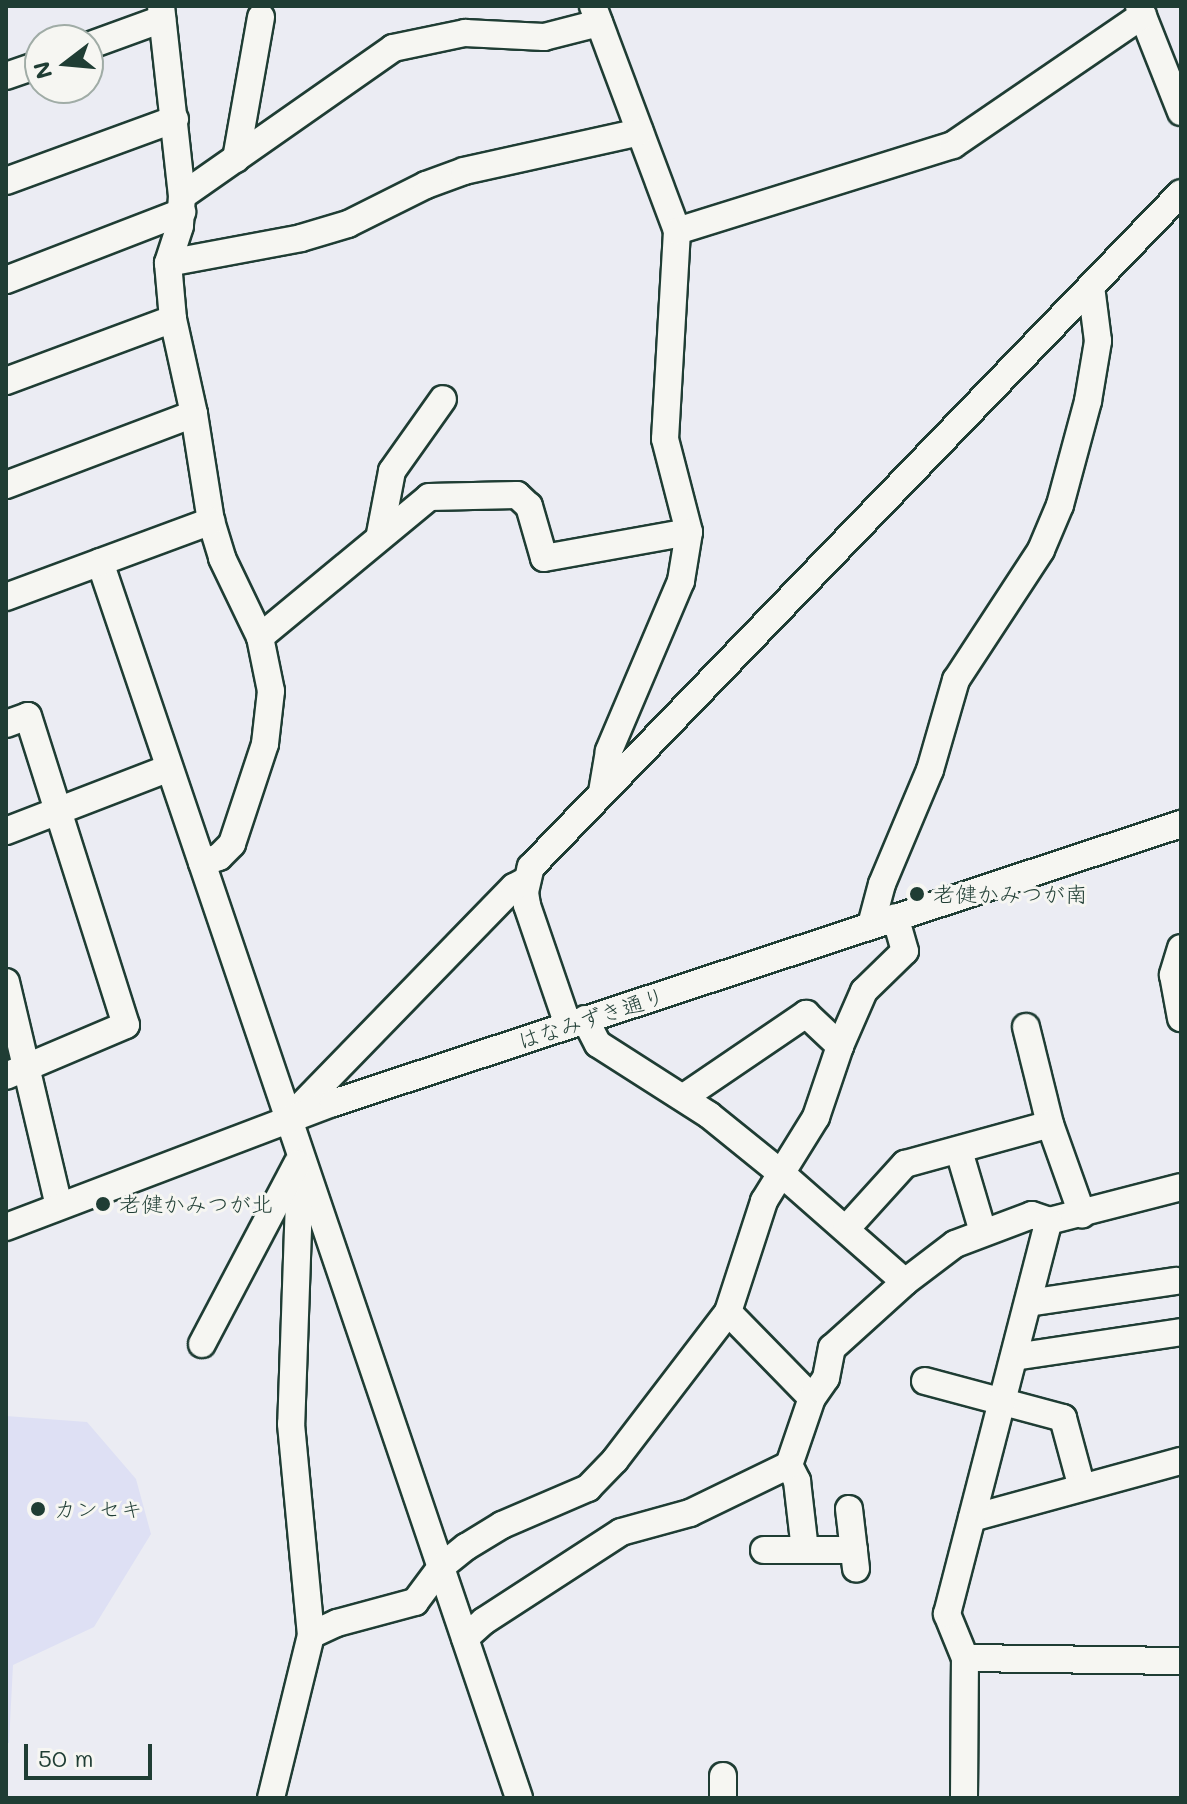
<!DOCTYPE html>
<html>
<head>
<meta charset="utf-8">
<style>
  body { margin:0 }
  #map { position:relative; width:1187px; height:1804px; overflow:hidden; background:#ebecf3; font-family:Mali,"Klee One",sans-serif }
  div>[style] { position:absolute }
  .built>* { inset:0; background:#dee0f4 }
  .roads { filter:drop-shadow(2px 0 #1f3d34) drop-shadow(-2px 0 #1f3d34) drop-shadow(0 2px #1f3d34) drop-shadow(0 -2px #1f3d34) }
  .minor>* { height:26px; margin:-13px; padding:0 13px; transform-origin:13px; border-radius:13px; background:#f6f6f2 }
  .dots>* { width:22px; height:22px; translate:-50% -50%; box-sizing:border-box; border:4px solid #f6f6f2; border-radius:50% }
  span { translate:-50% -50%; white-space:nowrap; text-align:center; line-height:1.15; -webkit-text-stroke:6px #f6f6f2; paint-order:stroke }
  .poi-label { font-size:22px; color:#1f3d34 }
  .left { translate:0 -50%; text-align:left }
  .street-label { font-size:22px; color:#1f3d34 }
  .frame { position:absolute; inset:0; border:8px solid #1f3d34; pointer-events:none }
  .north { position:absolute; left:24px; top:24px; width:80px; height:80px; box-sizing:border-box; background:#f6f6f2; border:2px solid #a0aca6; border-radius:50%; rotate:254deg; font-size:22px; font-weight:700; line-height:32px; text-align:center; color:#1f3d34 }
  .north::after { content:''; display:block; margin:auto; width:28px; height:36px; background:#1f3d34; clip-path:polygon(50% 0,100% 100%,50% 72%,0 100%) }
  .scale { position:absolute; left:24px; top:1744px; width:128px; height:36px; box-sizing:border-box; border:4px solid #1f3d34; border-top:0; padding-left:10px; font-size:24px; line-height:28px; white-space:nowrap; color:#1f3d34; -webkit-text-stroke:6px #f6f6f2; paint-order:stroke }
</style>
</head>
<body>
<div id="map">
  <div class="built">
    <div style="clip-path:polygon(6px 1416px,87px 1422px,136px 1479px,151px 1534px,94px 1627px,13px 1665px,9px 1743px,6px 1743px)"></div>
  </div>
  <div class="roads">
    <div class="minor">
      <div style="left:161px;top:6px;width:191px;rotate:83.7deg"></div>
      <div style="left:182px;top:196px;width:30px;rotate:94deg"></div>
      <div style="left:180px;top:226px;width:39px;rotate:108deg"></div>
      <div style="left:168px;top:263px;width:56px;rotate:84.9deg"></div>
      <div style="left:173px;top:319px;width:97px;rotate:77.5deg"></div>
      <div style="left:194px;top:414px;width:108px;rotate:81deg"></div>
      <div style="left:211px;top:521px;width:39px;rotate:73deg"></div>
      <div style="left:222px;top:558px;width:88px;rotate:64.3deg"></div>
      <div style="left:260px;top:637px;width:55px;rotate:78.5deg"></div>
      <div style="left:271px;top:691px;width:53px;rotate:96.5deg"></div>
      <div style="left:265px;top:744px;width:105px;rotate:108.3deg"></div>
      <div style="left:232px;top:844px;width:18px;rotate:135deg"></div>
      <div style="left:219px;top:857px;width:18px;rotate:161deg"></div>
      <div style="left:593px;top:6px;width:240px;rotate:69.5deg"></div>
      <div style="left:677px;top:231px;width:208px;rotate:93.3deg"></div>
      <div style="left:665px;top:439px;width:96px;rotate:75.5deg"></div>
      <div style="left:1139px;top:6px;width:114px;rotate:68.4deg"></div>
      <div style="left:88px;top:46px;width:79px;rotate:-20deg"></div>
      <div style="left:6px;top:76px;width:36px;rotate:-19deg"></div>
      <div style="left:236px;top:159px;width:144px;rotate:-80deg"></div>
      <div style="left:6px;top:181px;width:180px;rotate:-20.1deg"></div>
      <div style="left:182px;top:196px;width:258px;rotate:-35deg"></div>
      <div style="left:393px;top:48px;width:74px;rotate:-11.8deg"></div>
      <div style="left:465px;top:33px;width:79px;rotate:2.9deg"></div>
      <div style="left:544px;top:37px;width:57px;rotate:-14.3deg"></div>
      <div style="left:677px;top:231px;width:289px;rotate:-17.3deg"></div>
      <div style="left:953px;top:145px;width:230px;rotate:-34.4deg"></div>
      <div style="left:168px;top:263px;width:135px;rotate:-10.6deg"></div>
      <div style="left:301px;top:238px;width:49px;rotate:-16.6deg"></div>
      <div style="left:348px;top:224px;width:87px;rotate:-26.6deg"></div>
      <div style="left:426px;top:185px;width:40px;rotate:-20.2deg"></div>
      <div style="left:464px;top:171px;width:180px;rotate:-12.5deg"></div>
      <div style="left:6px;top:280px;width:189px;rotate:-21.1deg"></div>
      <div style="left:6px;top:381px;width:178px;rotate:-20.4deg"></div>
      <div style="left:6px;top:485px;width:201px;rotate:-20.7deg"></div>
      <div style="left:380px;top:534px;width:64px;rotate:-79.2deg"></div>
      <div style="left:392px;top:471px;width:88px;rotate:-54.7deg"></div>
      <div style="left:100px;top:562px;width:1305px;rotate:71.27deg"></div>
      <div style="left:6px;top:597px;width:219px;rotate:-20.3deg"></div>
      <div style="left:260px;top:637px;width:219px;rotate:-39.6deg"></div>
      <div style="left:429px;top:497px;width:88px;rotate:-1.3deg"></div>
      <div style="left:517px;top:495px;width:16px;rotate:43deg"></div>
      <div style="left:529px;top:506px;width:54px;rotate:73.9deg"></div>
      <div style="left:544px;top:558px;width:147px;rotate:-10.2deg"></div>
      <div style="left:689px;top:532px;width:50px;rotate:99.3deg"></div>
      <div style="left:681px;top:581px;width:185px;rotate:113deg"></div>
      <div style="left:609px;top:751px;width:42px;rotate:99.7deg"></div>
      <div style="left:6px;top:724px;width:23px;rotate:-20deg"></div>
      <div style="left:28px;top:716px;width:324px;rotate:72.4deg"></div>
      <div style="left:126px;top:1025px;width:130px;rotate:157deg"></div>
      <div style="left:6px;top:831px;width:175px;rotate:-21.1deg"></div>
      <div style="left:871px;top:925px;width:42px;rotate:-75deg"></div>
      <div style="left:882px;top:884px;width:124px;rotate:-67.2deg"></div>
      <div style="left:930px;top:770px;width:94px;rotate:-73.9deg"></div>
      <div style="left:956px;top:680px;width:155px;rotate:-56.8deg"></div>
      <div style="left:1041px;top:550px;width:49px;rotate:-67.1deg"></div>
      <div style="left:1060px;top:505px;width:108px;rotate:-74.9deg"></div>
      <div style="left:1088px;top:401px;width:61px;rotate:-80.5deg"></div>
      <div style="left:1098px;top:341px;width:55px;rotate:-97.3deg"></div>
      <div style="left:1181px;top:948px;width:28px;rotate:107deg"></div>
      <div style="left:1173px;top:975px;width:44px;rotate:79.5deg"></div>
      <div style="left:6px;top:982px;width:230px;rotate:76.7deg"></div>
      <div style="left:585px;top:1019px;width:28px;rotate:63deg"></div>
      <div style="left:598px;top:1044px;width:132px;rotate:32.6deg"></div>
      <div style="left:709px;top:1115px;width:92px;rotate:38.9deg"></div>
      <div style="left:781px;top:1173px;width:165px;rotate:41.3deg"></div>
      <div style="left:568px;top:1025px;width:127px;rotate:-108.9deg"></div>
      <div style="left:527px;top:905px;width:13px;rotate:-99deg"></div>
      <div style="left:525px;top:892px;width:26px;rotate:-77deg"></div>
      <div style="left:531px;top:867px;width:936px;rotate:-46.04deg"></div>
      <div style="left:1026px;top:1027px;width:100px;rotate:76.1deg"></div>
      <div style="left:684px;top:1097px;width:148px;rotate:-34.2deg"></div>
      <div style="left:806px;top:1014px;width:47px;rotate:43.3deg"></div>
      <div style="left:292px;top:1115px;width:318px;rotate:-45.8deg"></div>
      <div style="left:514px;top:887px;width:15px;rotate:-28deg"></div>
      <div style="left:959px;top:1151px;width:84px;rotate:73.5deg"></div>
      <div style="left:300px;top:1172px;width:252px;rotate:92deg"></div>
      <div style="left:291px;top:1424px;width:212px;rotate:84.6deg"></div>
      <div style="left:6px;top:1227px;width:350px;rotate:-20.8deg"></div>
      <div style="left:333px;top:1103px;width:893px;rotate:-18.21deg"></div>
      <div style="left:846px;top:1229px;width:88px;rotate:-47.8deg"></div>
      <div style="left:905px;top:1164px;width:150px;rotate:-15.4deg"></div>
      <div style="left:1050px;top:1124px;width:96px;rotate:70.4deg"></div>
      <div style="left:1028px;top:1303px;width:150px;rotate:-8.5deg"></div>
      <div style="left:728px;top:1312px;width:120px;rotate:45.7deg"></div>
      <div style="left:202px;top:1344px;width:204px;rotate:-62.2deg"></div>
      <div style="left:1014px;top:1357px;width:169px;rotate:-8.5deg"></div>
      <div style="left:925px;top:1381px;width:143px;rotate:15deg"></div>
      <div style="left:1063px;top:1418px;width:61px;rotate:74.8deg"></div>
      <div style="left:789px;top:1465px;width:18px;rotate:63deg"></div>
      <div style="left:797px;top:1481px;width:69px;rotate:83.4deg"></div>
      <div style="left:849px;top:1509px;width:60px;rotate:83.3deg"></div>
      <div style="left:972px;top:1518px;width:217px;rotate:-15.3deg"></div>
      <div style="left:764px;top:1550px;width:90px"></div>
      <div style="left:465px;top:1638px;width:25px;rotate:-42deg"></div>
      <div style="left:484px;top:1621px;width:163px;rotate:-33deg"></div>
      <div style="left:621px;top:1532px;width:72px;rotate:-15.4deg"></div>
      <div style="left:690px;top:1513px;width:110px;rotate:-25.9deg"></div>
      <div style="left:789px;top:1465px;width:71px;rotate:-71.1deg"></div>
      <div style="left:812px;top:1398px;width:24px;rotate:-55deg"></div>
      <div style="left:826px;top:1378px;width:31px;rotate:-79deg"></div>
      <div style="left:832px;top:1348px;width:98px;rotate:-42.1deg"></div>
      <div style="left:905px;top:1282px;width:63px;rotate:-37.2deg"></div>
      <div style="left:955px;top:1244px;width:82px;rotate:-20.6deg"></div>
      <div style="left:1032px;top:1215px;width:18px;rotate:19deg"></div>
      <div style="left:1049px;top:1221px;width:136px;rotate:-14.4deg"></div>
      <div style="left:965px;top:1658px;width:216px;rotate:0.8deg"></div>
      <div style="left:271px;top:1798px;width:168px;rotate:-76.2deg"></div>
      <div style="left:311px;top:1635px;width:29px;rotate:-25deg"></div>
      <div style="left:337px;top:1623px;width:81px;rotate:-15.1deg"></div>
      <div style="left:415px;top:1602px;width:44px;rotate:-53.4deg"></div>
      <div style="left:441px;top:1567px;width:32px;rotate:-39deg"></div>
      <div style="left:466px;top:1547px;width:42px;rotate:-31.4deg"></div>
      <div style="left:502px;top:1525px;width:94px;rotate:-23.3deg"></div>
      <div style="left:588px;top:1488px;width:39px;rotate:-46deg"></div>
      <div style="left:615px;top:1460px;width:186px;rotate:-52.6deg"></div>
      <div style="left:728px;top:1312px;width:117px;rotate:-72deg"></div>
      <div style="left:764px;top:1201px;width:99px;rotate:-58.2deg"></div>
      <div style="left:816px;top:1117px;width:75px;rotate:-71.3deg"></div>
      <div style="left:840px;top:1046px;width:60px;rotate:-66.4deg"></div>
      <div style="left:864px;top:991px;width:57px;rotate:-44.3deg"></div>
      <div style="left:905px;top:951px;width:35px;rotate:-106deg"></div>
      <div style="left:723px;top:1798px;width:22px;rotate:-90deg"></div>
      <div style="left:964px;top:1798px;width:140px;rotate:-89.6deg"></div>
      <div style="left:965px;top:1658px;width:48px;rotate:-112.2deg"></div>
      <div style="left:947px;top:1614px;width:406px;rotate:-75.5deg"></div>
    </div>
  </div>
  <div class="dots">
    <div style="left:917px;top:894px;background:#1f3d34"></div>
    <div style="left:103px;top:1204px;background:#1f3d34"></div>
    <div style="left:38px;top:1509px;background:#1f3d34"></div>
  </div>
  <div class="poi-label">
    <span class="left" style="left:933px;top:894px">老健かみつが南</span>
    <span class="left" style="left:119px;top:1204px">老健かみつが北</span>
    <span class="left" style="left:54px;top:1509px">カンセキ</span>
  </div>
  <div class="street-label">
    <span style="left:591px;top:1018px;rotate:-18deg">はなみずき通り</span>
  </div>
  <div class="frame"></div>
  <div class="north">N</div>
  <div class="scale">50 m</div>
</div>
</body>
</html>
